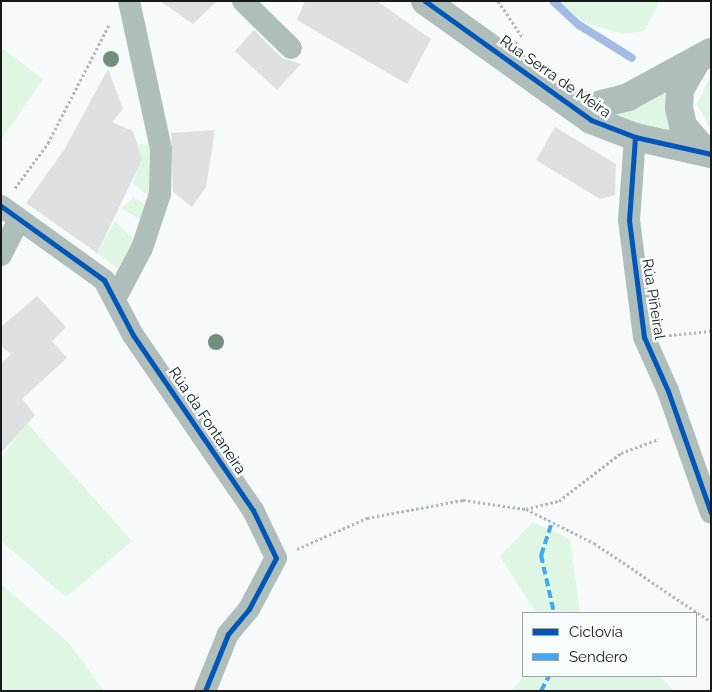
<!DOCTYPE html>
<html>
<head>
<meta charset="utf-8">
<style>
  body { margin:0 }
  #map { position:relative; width:712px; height:692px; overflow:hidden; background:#f7fafa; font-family:Raleway,sans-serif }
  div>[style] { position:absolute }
  .green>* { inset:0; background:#dff6e4 }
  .stream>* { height:8px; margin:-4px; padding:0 4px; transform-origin:4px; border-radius:4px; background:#a2bce6 }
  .building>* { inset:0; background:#dddfe0 }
  .path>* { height:3px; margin-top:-1.5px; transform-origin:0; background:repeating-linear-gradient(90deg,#afb9b6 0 2.5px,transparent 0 5px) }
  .minor>* { height:22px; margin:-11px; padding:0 11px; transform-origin:11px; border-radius:11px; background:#b0bebb }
  .tertiary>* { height:28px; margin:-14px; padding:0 14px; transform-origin:14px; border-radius:14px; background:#b0bebb }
  .quiet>* { height:4px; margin-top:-2px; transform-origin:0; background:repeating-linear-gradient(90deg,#3fa9f5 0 8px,transparent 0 12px) }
  .cycleway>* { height:5px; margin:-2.5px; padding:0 2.5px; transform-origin:2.5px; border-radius:2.5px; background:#0057b8 }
  .trees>* { width:16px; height:16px; margin:-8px; border-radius:50%; background:#728e7c }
  span { translate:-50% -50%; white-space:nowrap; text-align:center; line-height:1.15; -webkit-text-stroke:5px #f6fbfb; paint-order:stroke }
  .street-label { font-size:15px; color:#18191a }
  .frame { position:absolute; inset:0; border:2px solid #18191a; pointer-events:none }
  .legend { position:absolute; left:522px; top:612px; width:175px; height:65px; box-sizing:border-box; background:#f6fbfb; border:1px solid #9da1a1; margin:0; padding:6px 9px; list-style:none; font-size:15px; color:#18191a }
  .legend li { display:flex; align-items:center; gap:10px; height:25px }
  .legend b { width:25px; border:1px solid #9da1a1 }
</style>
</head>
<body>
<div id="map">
  <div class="green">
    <div style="clip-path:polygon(558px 1px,660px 1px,644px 31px,623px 34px,585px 23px)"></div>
    <div style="clip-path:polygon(1px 47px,43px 79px,1px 140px)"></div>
    <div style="clip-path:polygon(711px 75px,711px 131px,697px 104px)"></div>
    <div style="clip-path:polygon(664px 89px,669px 130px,625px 123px,609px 112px)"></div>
    <div style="clip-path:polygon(137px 144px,154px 145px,158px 203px,132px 183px,142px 161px)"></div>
    <div style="clip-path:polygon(134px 197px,156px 212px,151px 226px,121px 208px)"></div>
    <div style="clip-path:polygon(115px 221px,142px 248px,127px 275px,97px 253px)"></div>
    <div style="clip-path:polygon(26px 422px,132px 541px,66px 597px,1px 541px,1px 459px)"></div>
    <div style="clip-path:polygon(533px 522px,570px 539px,580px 613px,536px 613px,500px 556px)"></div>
    <div style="clip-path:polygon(1px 584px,69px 643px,104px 691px,1px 691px)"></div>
    <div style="clip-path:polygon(524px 676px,660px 676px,674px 691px,511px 691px)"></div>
  </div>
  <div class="stream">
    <div style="left:553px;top:1px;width:35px;rotate:43deg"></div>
    <div style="left:579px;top:25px;width:62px;rotate:31.9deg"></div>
  </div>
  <div class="building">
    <div style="clip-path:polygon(160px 1px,217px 1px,193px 24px)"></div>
    <div style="clip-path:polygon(305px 1px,377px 1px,431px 39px,407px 84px,297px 20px)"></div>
    <div style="clip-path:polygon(254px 30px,282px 58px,301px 64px,277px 90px,235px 51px)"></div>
    <div style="clip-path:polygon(108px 69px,123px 109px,112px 122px,133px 131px,142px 160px,97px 253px,26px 203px,64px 150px)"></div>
    <div style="clip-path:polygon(555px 127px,616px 164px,615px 195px,600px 199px,536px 160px)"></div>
    <div style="clip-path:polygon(215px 130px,206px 187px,192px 207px,173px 192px,171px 133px)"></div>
    <div style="clip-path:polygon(37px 296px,66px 327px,52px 341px,67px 358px,22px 399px,35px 415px,1px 453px,1px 364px,11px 354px,1px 346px,1px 327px)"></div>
  </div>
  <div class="path">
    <div style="left:498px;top:1px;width:45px;rotate:56deg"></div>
    <div style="left:15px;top:188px;width:56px;rotate:-53.7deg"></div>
    <div style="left:48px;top:143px;width:133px;rotate:-62.7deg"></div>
    <div style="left:669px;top:335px;width:42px;rotate:-5.4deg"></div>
    <div style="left:526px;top:509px;width:34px;rotate:-14deg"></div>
    <div style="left:559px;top:501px;width:78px;rotate:-37.7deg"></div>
    <div style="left:621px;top:453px;width:40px;rotate:-20.2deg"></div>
    <div style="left:297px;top:549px;width:77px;rotate:-23.9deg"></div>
    <div style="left:367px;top:518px;width:98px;rotate:-10.6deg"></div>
    <div style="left:463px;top:500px;width:64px;rotate:8.1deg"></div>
    <div style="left:526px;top:509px;width:76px;rotate:26.6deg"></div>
    <div style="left:594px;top:543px;width:141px;rotate:34deg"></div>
  </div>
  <div class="minor">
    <div style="left:243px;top:1px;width:67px;rotate:44.4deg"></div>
    <div style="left:635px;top:137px;width:83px;rotate:94.1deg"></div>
    <div style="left:629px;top:220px;width:118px;rotate:82.7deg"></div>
    <div style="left:644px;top:337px;width:59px;rotate:66deg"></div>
    <div style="left:668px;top:391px;width:129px;rotate:70.6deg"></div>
    <div style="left:1px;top:206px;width:127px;rotate:35.7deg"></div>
    <div style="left:104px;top:280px;width:62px;rotate:62.2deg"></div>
    <div style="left:133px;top:335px;width:212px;rotate:55.6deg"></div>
    <div style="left:253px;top:510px;width:53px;rotate:64.4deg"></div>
    <div style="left:276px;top:558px;width:58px;rotate:117.9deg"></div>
    <div style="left:249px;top:609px;width:33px;rotate:130deg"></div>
    <div style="left:228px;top:634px;width:61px;rotate:112deg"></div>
    <div style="left:1px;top:255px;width:39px;rotate:-63deg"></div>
    <div style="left:115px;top:299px;width:58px;rotate:-62.1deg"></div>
    <div style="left:142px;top:248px;width:57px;rotate:-71.6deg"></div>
    <div style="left:160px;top:194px;width:45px;rotate:-88.7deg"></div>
    <div style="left:161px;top:149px;width:151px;rotate:-102.2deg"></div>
  </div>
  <div class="tertiary">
    <div style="left:425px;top:1px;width:204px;rotate:35.6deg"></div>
    <div style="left:591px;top:120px;width:47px;rotate:21.1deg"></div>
    <div style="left:635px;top:137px;width:78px;rotate:12.6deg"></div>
    <div style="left:696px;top:62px;width:32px;rotate:120deg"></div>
    <div style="left:680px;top:90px;width:18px;rotate:93deg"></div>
    <div style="left:679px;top:108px;width:18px;rotate:77deg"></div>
    <div style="left:683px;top:126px;width:35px;rotate:49deg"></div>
    <div style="left:573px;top:105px;width:20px;rotate:3deg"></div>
    <div style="left:593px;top:106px;width:36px;rotate:-14deg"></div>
    <div style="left:628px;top:97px;width:94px;rotate:-28.5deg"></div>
  </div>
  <div class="quiet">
    <div style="left:551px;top:525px;width:32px;rotate:108deg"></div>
    <div style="left:541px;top:555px;width:59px;rotate:77.4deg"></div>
    <div style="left:541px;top:691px;width:17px;rotate:-62deg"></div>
  </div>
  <div class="cycleway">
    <div style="left:425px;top:1px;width:204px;rotate:35.6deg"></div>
    <div style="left:591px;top:120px;width:47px;rotate:21.1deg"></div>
    <div style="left:635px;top:137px;width:78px;rotate:12.6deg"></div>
    <div style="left:635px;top:137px;width:83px;rotate:94.1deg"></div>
    <div style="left:629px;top:220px;width:118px;rotate:82.7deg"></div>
    <div style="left:644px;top:337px;width:59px;rotate:66deg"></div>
    <div style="left:668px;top:391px;width:129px;rotate:70.6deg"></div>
    <div style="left:1px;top:206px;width:127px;rotate:35.7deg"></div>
    <div style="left:104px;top:280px;width:62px;rotate:62.2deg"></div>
    <div style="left:133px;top:335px;width:212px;rotate:55.6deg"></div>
    <div style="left:253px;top:510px;width:53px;rotate:64.4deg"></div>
    <div style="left:276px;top:558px;width:58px;rotate:117.9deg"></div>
    <div style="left:249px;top:609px;width:33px;rotate:130deg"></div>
    <div style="left:228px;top:634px;width:61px;rotate:112deg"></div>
  </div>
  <div class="trees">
    <div style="left:111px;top:59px"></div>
    <div style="left:216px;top:342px"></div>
  </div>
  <div class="street-label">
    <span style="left:555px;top:77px;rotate:35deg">Rúa Serra de Meira</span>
    <span style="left:653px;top:299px;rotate:81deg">Rúa Piñeiral</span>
    <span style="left:207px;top:421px;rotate:56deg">Rúa da Fontaneira</span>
  </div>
  <div class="frame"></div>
  <ul class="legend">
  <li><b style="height:6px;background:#0057b8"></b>Ciclovía</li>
  <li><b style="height:6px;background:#3fa9f5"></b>Sendero</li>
  </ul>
</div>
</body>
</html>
